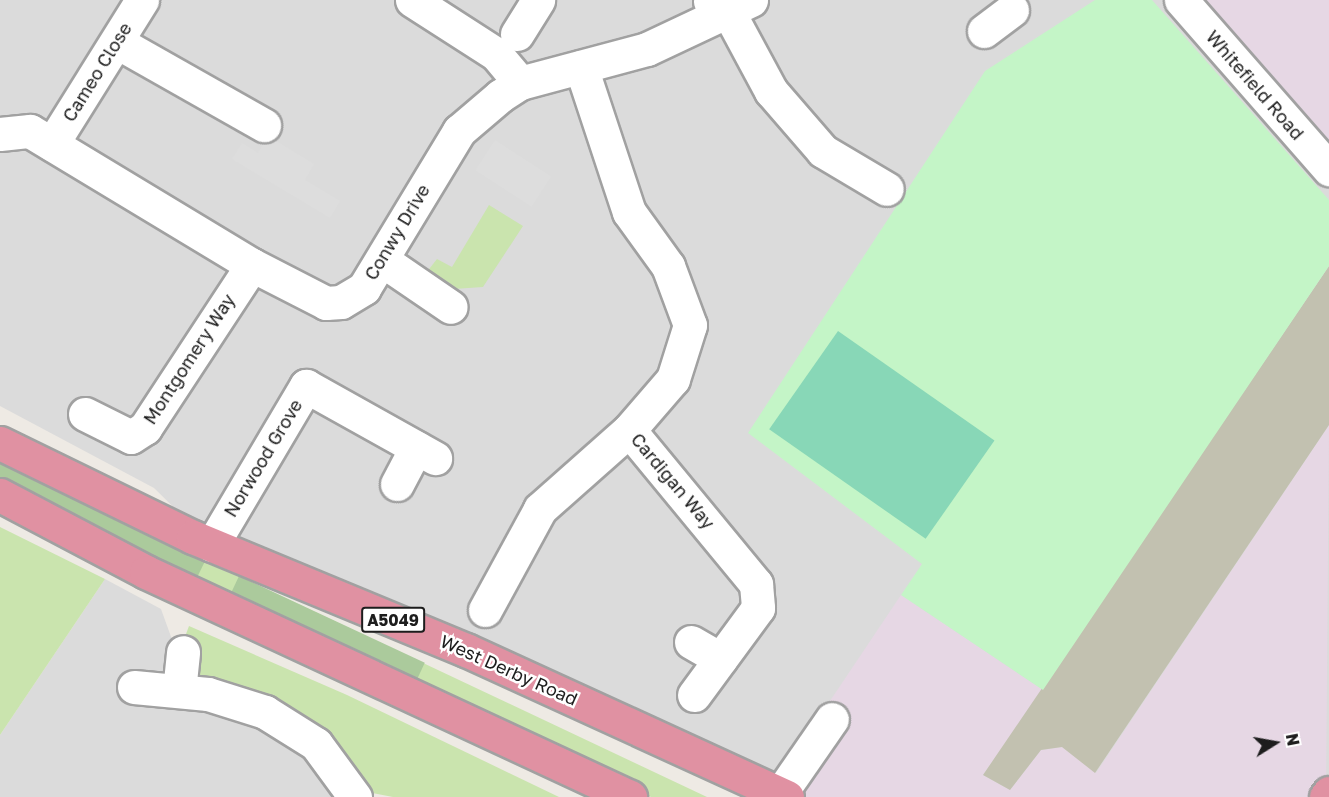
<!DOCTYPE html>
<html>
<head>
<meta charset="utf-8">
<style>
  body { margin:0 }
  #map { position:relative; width:1329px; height:797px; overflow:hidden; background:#eeeae4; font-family:"Golos Text",sans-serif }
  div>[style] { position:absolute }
  .residential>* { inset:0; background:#dbdbdb }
  .industrial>* { inset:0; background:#e6d7e4 }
  .construction>* { inset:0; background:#c2c1b0 }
  .grass>* { inset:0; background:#cae4ae }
  .forest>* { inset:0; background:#abca9c; transform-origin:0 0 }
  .park>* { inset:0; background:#c4f5c7 }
  .pitch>* { inset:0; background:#88d7b7; transform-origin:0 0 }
  .parking>* { inset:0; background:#ddd; transform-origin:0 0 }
  .roads { filter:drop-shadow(2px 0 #a1a1a1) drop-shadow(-2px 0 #a1a1a1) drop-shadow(0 2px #a1a1a1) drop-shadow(0 -2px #a1a1a1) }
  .minor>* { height:33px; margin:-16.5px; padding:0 16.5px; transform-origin:16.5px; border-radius:16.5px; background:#fff }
  .highway>* { height:33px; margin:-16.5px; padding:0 16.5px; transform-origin:16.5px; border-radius:16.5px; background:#e091a2 }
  span { translate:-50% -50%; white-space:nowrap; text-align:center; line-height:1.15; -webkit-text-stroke:5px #fff; paint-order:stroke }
  .shield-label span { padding:2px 4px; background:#fff; border:2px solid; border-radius:4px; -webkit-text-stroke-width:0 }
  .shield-label { font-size:16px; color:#1d1d1d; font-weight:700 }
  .street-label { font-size:18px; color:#1d1d1d }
  .north { position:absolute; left:1245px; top:713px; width:60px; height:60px; -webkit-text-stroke:4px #fff; paint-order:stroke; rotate:79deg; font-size:16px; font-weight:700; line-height:24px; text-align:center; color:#1d1d1d }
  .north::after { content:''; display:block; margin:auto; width:21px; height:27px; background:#1d1d1d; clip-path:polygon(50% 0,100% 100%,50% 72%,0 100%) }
</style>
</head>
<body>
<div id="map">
  <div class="residential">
    <div style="clip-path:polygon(0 0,1329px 0,1329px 793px,787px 797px,212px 545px,154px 488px,0 406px)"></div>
    <div style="clip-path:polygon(105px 579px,161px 609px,174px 645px,358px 797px,0 797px,0 735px)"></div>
  </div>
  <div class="industrial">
    <div style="clip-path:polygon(1181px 0,1329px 0,1329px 169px)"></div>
    <div style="clip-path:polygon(1329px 425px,1326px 797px,787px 797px,771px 789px,901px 595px,1043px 690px,983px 775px,1010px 790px,1041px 750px,1062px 747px,1096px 773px)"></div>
  </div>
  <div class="construction">
    <div style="clip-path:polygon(1329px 266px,1329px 425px,1095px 773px,1062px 747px,1041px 750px,1010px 790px,983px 775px)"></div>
  </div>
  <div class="grass">
    <div style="clip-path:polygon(489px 205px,523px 226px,483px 287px,454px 289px,426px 273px,437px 259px,452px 267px)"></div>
    <div style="clip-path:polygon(0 459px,205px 560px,707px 797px,651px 797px,0 481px)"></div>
    <div style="clip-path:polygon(0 527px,105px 579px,0 735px)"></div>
    <div style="clip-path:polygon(189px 626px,347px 695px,559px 797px,393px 797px,367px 792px,196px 676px,183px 642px)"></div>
  </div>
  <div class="forest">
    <div style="left:0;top:459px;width:229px;height:22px;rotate:26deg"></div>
    <div style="left:239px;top:576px;width:205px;height:21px;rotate:25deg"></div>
  </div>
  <div class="park">
    <div style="clip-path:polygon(1095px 0,1152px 0,1329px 200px,1329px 266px,1043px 690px,901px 595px,922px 564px,748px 433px,985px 71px)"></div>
  </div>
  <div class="pitch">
    <div style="left:838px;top:331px;width:191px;height:120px;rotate:35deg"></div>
  </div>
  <div class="parking">
    <div style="clip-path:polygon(268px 136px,314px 164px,305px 180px,340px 201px,330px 218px,232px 159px,242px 143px,258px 153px)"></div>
    <div style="left:495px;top:140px;width:67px;height:36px;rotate:33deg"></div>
  </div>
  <div class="roads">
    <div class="minor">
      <div style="left:412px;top:0;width:100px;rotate:32.7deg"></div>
      <div style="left:496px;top:54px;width:38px;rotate:50deg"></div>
      <div style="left:1181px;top:0;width:225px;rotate:48.8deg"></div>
      <div style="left:710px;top:1px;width:22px;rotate:32deg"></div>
      <div style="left:729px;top:13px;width:89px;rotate:61.7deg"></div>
      <div style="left:771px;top:91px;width:79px;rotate:49.1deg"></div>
      <div style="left:823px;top:151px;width:74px;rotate:30.7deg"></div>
      <div style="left:984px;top:31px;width:35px;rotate:-37deg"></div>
      <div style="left:517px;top:34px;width:40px;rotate:-58deg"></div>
      <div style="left:117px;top:42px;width:169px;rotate:29.5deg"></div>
      <div style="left:581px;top:67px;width:153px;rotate:71.7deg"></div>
      <div style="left:629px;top:212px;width:67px;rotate:54.2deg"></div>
      <div style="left:668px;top:266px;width:63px;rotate:69.6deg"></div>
      <div style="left:690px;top:325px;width:57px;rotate:107.5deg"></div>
      <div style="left:673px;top:379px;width:67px;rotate:130.8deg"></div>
      <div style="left:629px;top:430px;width:200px;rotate:50.5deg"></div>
      <div style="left:756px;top:584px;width:24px;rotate:85deg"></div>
      <div style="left:758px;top:608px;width:108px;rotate:126.3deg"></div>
      <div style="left:0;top:134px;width:30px;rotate:-6deg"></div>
      <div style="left:30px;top:131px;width:259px;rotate:31.1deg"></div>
      <div style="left:252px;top:265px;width:83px;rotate:27.2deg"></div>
      <div style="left:326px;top:303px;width:15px;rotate:-4deg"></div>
      <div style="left:341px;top:302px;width:27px;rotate:-31deg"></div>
      <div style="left:364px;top:288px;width:184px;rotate:-58.8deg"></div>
      <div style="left:459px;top:131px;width:54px;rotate:-40.5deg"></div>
      <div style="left:500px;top:96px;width:24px;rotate:-33deg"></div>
      <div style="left:520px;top:83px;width:131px;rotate:-15deg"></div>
      <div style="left:647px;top:49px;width:115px;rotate:-25.2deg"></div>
      <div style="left:52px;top:144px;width:170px;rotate:-58deg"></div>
      <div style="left:382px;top:260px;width:83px;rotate:34.3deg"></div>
      <div style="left:85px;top:414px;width:51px;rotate:26.6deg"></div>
      <div style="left:131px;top:437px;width:17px;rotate:-33deg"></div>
      <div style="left:145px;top:428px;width:195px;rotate:-56.7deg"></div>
      <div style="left:397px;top:484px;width:41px;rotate:-62.2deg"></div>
      <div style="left:212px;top:545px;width:185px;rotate:-59.4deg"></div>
      <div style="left:306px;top:386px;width:148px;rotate:29.2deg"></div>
      <div style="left:485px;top:610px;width:115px;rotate:-61.4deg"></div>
      <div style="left:540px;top:509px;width:119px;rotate:-41.6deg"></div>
      <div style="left:691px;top:642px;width:34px;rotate:30deg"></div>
      <div style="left:134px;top:687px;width:74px;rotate:5.4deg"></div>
      <div style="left:208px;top:694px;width:60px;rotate:17.5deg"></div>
      <div style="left:265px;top:712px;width:60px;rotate:32.1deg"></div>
      <div style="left:316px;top:744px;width:66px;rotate:53.7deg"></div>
      <div style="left:179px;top:691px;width:39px;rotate:-84deg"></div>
      <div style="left:780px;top:794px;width:91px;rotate:-55.3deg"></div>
    </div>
    <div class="highway">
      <div style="left:0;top:443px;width:215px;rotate:26deg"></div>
      <div style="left:193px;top:537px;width:295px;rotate:22.5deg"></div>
      <div style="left:466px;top:650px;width:353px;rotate:24.6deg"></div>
      <div style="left:0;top:495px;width:165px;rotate:27.8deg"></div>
      <div style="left:146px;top:572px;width:534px;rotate:24.93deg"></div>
      <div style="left:1326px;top:797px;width:5px;rotate:-53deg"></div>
    </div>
  </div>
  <div class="shield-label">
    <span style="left:393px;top:620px">A5049</span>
  </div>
  <div class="street-label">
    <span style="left:97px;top:72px;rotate:-58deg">Cameo Close</span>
    <span style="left:1255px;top:85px;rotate:49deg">Whitefield Road</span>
    <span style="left:397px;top:232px;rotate:-59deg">Conwy Drive</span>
    <span style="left:189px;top:359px;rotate:-57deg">Montgomery Way</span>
    <span style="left:263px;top:458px;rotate:-59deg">Norwood Grove</span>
    <span style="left:673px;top:481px;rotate:50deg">Cardigan Way</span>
    <span style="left:509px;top:670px;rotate:24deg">West Derby Road</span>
  </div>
  <div class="north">N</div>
</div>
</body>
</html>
